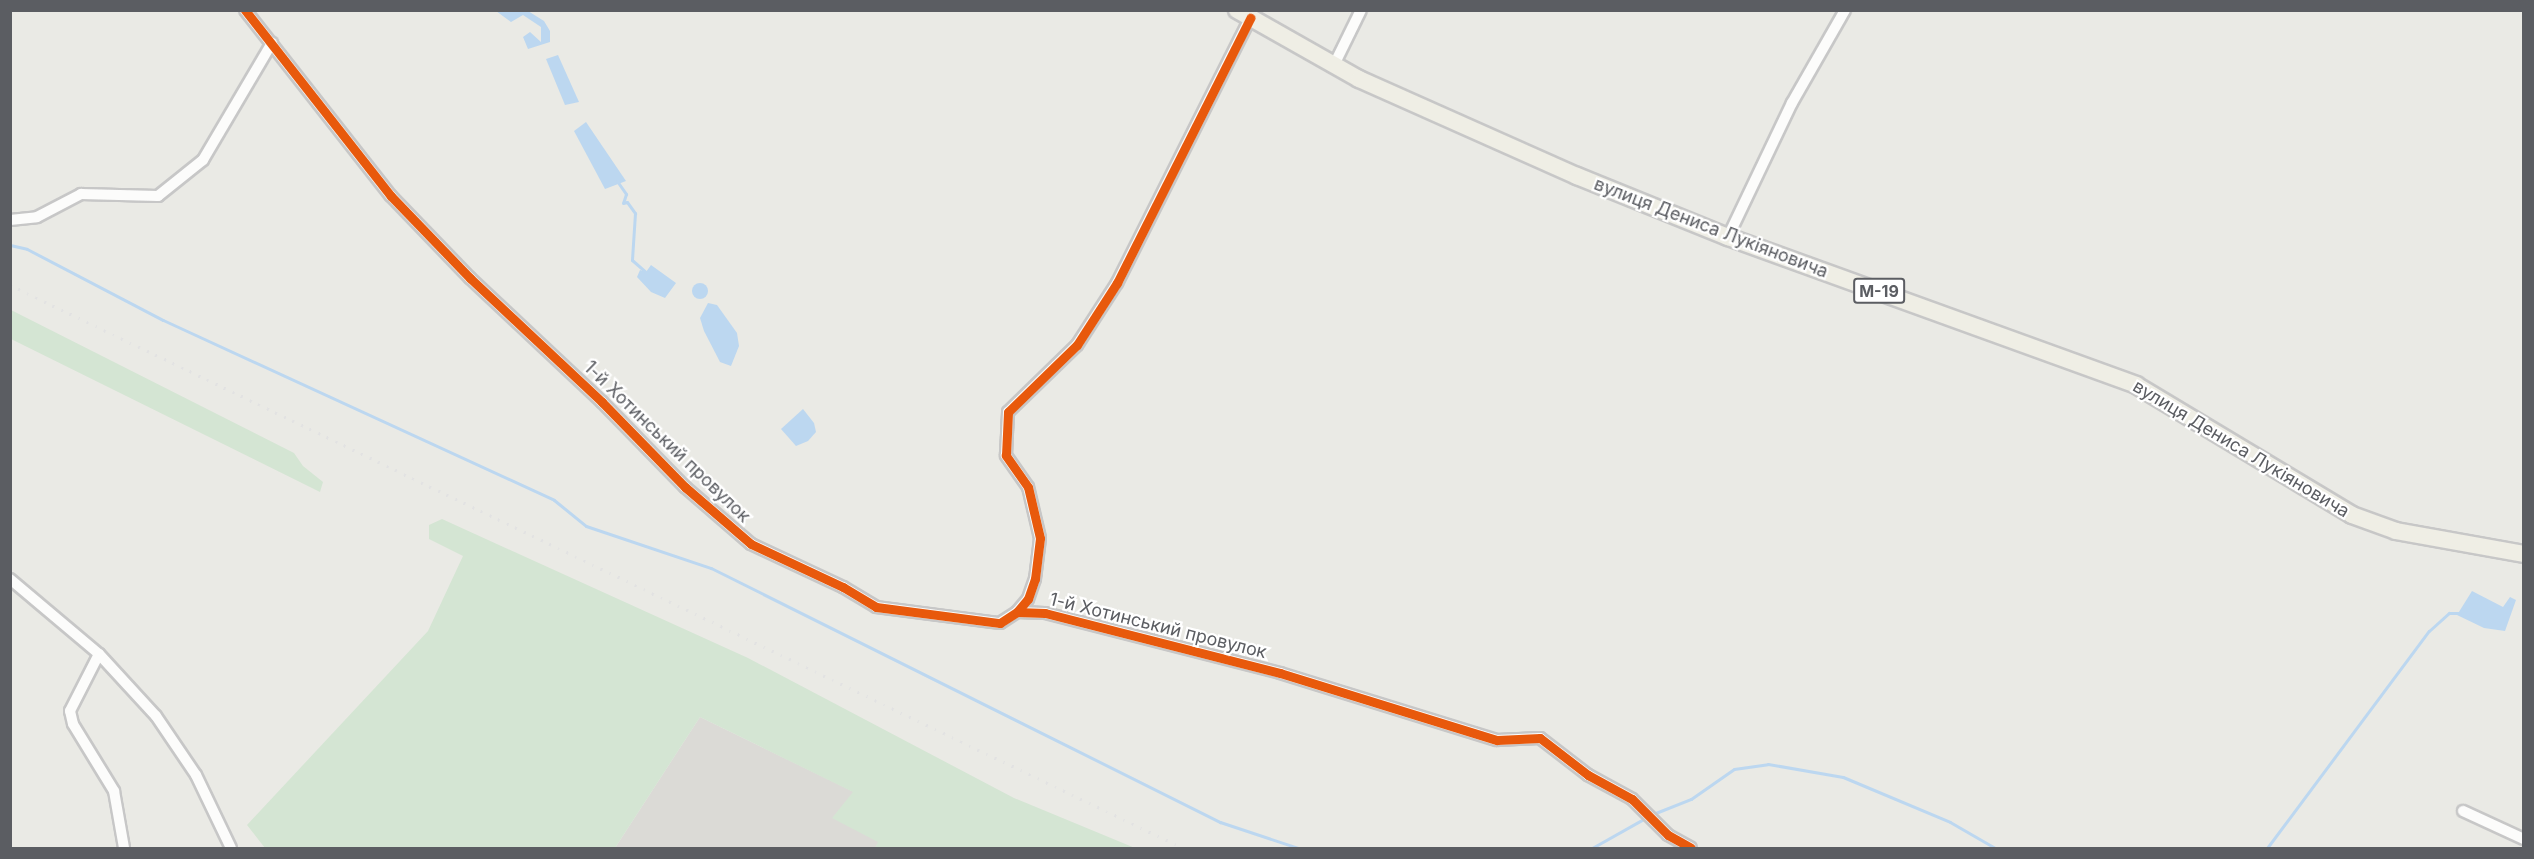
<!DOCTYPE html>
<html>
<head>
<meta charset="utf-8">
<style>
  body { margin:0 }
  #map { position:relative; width:2534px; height:859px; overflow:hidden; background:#eaeae5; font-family:Inter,sans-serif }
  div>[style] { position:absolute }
  .industrial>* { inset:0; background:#dbdad6 }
  .green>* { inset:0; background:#d4e5d3 }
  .water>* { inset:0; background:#bcd7f0 }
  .round { border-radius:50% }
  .stream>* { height:3px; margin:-1.5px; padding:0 1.5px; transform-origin:1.5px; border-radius:1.5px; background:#bcd7f0 }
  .roads { filter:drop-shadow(2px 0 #c7c7c7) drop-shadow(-2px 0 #c7c7c7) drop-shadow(0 2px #c7c7c7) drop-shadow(0 -2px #c7c7c7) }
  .minor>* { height:10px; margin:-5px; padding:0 5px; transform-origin:5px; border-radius:5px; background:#fcfcfb }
  .trunk>* { height:16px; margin:-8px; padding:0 8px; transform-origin:8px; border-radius:8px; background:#efeee5 }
  .rail>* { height:3px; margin-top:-1.5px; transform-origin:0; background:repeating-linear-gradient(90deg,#e2e2e2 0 1.5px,transparent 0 9.5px) }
  .cycleway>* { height:9px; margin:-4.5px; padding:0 4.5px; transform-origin:4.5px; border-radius:4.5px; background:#e8590c }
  span { translate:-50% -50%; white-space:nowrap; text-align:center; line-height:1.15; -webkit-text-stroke:4.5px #fff; paint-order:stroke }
  .shield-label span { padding:2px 4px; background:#fff; border:2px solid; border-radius:4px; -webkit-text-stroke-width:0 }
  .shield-label { font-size:16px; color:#5b5d62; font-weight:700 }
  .street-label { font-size:18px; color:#5b5d62 }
  .frame { position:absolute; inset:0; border:12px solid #5b5d62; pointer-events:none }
</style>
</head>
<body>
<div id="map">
  <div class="industrial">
    <div style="clip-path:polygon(700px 717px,854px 792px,879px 842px,875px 848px,615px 848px)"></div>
  </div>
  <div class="green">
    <div style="clip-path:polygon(11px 310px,294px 453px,303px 466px,323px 482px,320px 492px,11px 339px)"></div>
    <div style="clip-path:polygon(442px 519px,748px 658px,1014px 798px,1135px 848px,875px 848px,878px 842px,832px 818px,853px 792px,700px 717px,615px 848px,265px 848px,247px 825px,428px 631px,463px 556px,429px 539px,429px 525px)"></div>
  </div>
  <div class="water">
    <div style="clip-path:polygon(496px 11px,528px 11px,544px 21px,550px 31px,550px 42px,528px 49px,523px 37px,530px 32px,541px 42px,541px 27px,523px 15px,511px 22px)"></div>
    <div style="clip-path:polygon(558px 55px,579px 102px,565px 105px,546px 59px)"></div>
    <div style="clip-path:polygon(586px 122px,626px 181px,605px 189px,574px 131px)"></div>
    <div style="clip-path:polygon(651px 265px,676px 283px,665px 298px,651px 292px,637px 277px,640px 270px,646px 272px)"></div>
    <div class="round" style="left:692px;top:283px;width:16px;height:16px"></div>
    <div style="clip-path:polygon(708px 303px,717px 305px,737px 333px,739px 346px,731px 366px,720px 362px,704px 331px,700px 318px)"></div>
    <div style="clip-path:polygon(803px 409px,814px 423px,816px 432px,808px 441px,796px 446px,781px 429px)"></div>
    <div style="clip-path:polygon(2472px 591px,2503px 607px,2510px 597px,2516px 600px,2505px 631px,2484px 628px,2457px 615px)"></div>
  </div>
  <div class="stream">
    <div style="left:617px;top:181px;width:16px;rotate:55deg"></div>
    <div style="left:626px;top:194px;width:9px;rotate:108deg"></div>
    <div style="left:623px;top:203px;width:4px;rotate:-14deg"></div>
    <div style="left:627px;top:202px;width:14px;rotate:54deg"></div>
    <div style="left:635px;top:213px;width:47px;rotate:93.7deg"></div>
    <div style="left:632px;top:260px;width:18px;rotate:41deg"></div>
    <div style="left:10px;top:245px;width:17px;rotate:13deg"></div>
    <div style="left:27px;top:249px;width:153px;rotate:27.6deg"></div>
    <div style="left:163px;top:320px;width:430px;rotate:24.7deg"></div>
    <div style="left:554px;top:500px;width:41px;rotate:39.1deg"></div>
    <div style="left:586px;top:526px;width:132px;rotate:18.6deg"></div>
    <div style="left:711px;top:568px;width:569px;rotate:26.52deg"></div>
    <div style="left:1220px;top:822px;width:82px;rotate:18.4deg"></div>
    <div style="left:1653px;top:814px;width:41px;rotate:-21.5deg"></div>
    <div style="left:1691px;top:799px;width:52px;rotate:-34.9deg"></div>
    <div style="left:1734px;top:769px;width:34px;rotate:-8deg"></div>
    <div style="left:1768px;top:764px;width:76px;rotate:9.8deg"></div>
    <div style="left:1843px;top:777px;width:116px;rotate:22.8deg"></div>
    <div style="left:1950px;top:822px;width:52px;rotate:30deg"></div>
    <div style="left:1592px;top:848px;width:63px;rotate:-29.4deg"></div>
    <div style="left:2267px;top:848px;width:271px;rotate:-53.3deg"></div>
    <div style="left:2429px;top:631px;width:27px;rotate:-42deg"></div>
    <div style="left:2449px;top:613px;width:12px"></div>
  </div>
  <div class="roads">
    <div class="minor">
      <div style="left:245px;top:10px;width:236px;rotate:51.9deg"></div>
      <div style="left:391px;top:196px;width:114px;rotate:46.1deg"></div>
      <div style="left:470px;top:278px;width:181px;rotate:43.2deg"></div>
      <div style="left:602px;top:402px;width:119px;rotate:45.7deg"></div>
      <div style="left:685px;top:487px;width:87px;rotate:40.8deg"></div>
      <div style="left:751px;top:544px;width:102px;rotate:25.1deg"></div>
      <div style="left:843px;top:587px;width:39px;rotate:31deg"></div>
      <div style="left:876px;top:607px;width:125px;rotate:7.4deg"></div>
      <div style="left:1000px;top:623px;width:20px;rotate:-33deg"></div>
      <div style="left:1017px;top:612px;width:28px;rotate:2deg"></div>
      <div style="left:1045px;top:613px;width:243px;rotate:14.3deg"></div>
      <div style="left:1280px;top:673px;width:227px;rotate:17.2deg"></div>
      <div style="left:1497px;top:740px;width:43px;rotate:-2.7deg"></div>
      <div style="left:1540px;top:738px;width:61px;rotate:37.6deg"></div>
      <div style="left:1588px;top:775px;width:50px;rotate:28.6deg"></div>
      <div style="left:1632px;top:799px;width:51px;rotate:45deg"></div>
      <div style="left:1668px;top:835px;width:26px;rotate:29deg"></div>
      <div style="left:1334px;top:65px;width:61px;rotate:-63.9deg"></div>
      <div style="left:10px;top:220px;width:27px;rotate:-6deg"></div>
      <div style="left:37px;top:217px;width:50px;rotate:-27.6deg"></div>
      <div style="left:81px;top:194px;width:77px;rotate:1.5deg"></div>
      <div style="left:158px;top:196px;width:58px;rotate:-38.7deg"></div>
      <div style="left:203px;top:160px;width:136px;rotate:-59.5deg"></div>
      <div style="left:1728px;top:237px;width:148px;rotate:-64.5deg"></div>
      <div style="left:1792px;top:103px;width:107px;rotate:-60.3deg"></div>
      <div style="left:10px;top:579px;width:116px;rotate:40.1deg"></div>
      <div style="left:99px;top:654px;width:84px;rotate:47.4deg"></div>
      <div style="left:156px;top:716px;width:71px;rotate:55.9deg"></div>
      <div style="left:196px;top:775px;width:81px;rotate:64.4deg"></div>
      <div style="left:1017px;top:612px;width:17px;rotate:-50deg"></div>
      <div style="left:1028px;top:599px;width:21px;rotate:-71deg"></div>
      <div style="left:1035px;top:579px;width:41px;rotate:-83deg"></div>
      <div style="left:1040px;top:538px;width:52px;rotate:-103.2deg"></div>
      <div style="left:1028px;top:487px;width:39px;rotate:-125deg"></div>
      <div style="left:1006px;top:455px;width:43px;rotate:-87.3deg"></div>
      <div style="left:1008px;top:412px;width:96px;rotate:-44.2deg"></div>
      <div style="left:1077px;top:345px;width:74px;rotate:-57.2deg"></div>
      <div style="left:1117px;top:283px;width:297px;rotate:-63.3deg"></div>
      <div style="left:99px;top:654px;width:64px;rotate:117deg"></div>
      <div style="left:70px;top:711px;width:13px;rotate:77deg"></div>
      <div style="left:73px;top:724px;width:79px;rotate:58.5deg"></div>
      <div style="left:114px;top:791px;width:58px;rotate:80deg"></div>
      <div style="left:2463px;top:811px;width:67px;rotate:24.7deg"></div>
    </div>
    <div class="trunk">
      <div style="left:1237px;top:10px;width:140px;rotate:29.5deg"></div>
      <div style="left:1359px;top:79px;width:239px;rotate:24deg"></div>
      <div style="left:1577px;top:176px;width:163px;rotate:22deg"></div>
      <div style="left:1728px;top:237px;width:434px;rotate:19.9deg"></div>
      <div style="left:2136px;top:385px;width:252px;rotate:31deg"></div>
      <div style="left:2352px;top:515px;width:47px;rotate:20deg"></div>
      <div style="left:2396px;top:531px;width:130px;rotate:10.2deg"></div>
    </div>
  </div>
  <div class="rail">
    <div style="left:10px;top:285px;width:1301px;rotate:25.64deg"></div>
  </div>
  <div class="cycleway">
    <div style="left:245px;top:10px;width:236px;rotate:51.9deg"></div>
    <div style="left:391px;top:196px;width:114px;rotate:46.1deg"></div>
    <div style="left:470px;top:278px;width:181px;rotate:43.2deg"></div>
    <div style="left:602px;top:402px;width:119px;rotate:45.7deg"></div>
    <div style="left:685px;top:487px;width:87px;rotate:40.8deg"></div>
    <div style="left:751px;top:544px;width:102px;rotate:25.1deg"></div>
    <div style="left:843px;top:587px;width:39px;rotate:31deg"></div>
    <div style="left:876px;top:607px;width:125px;rotate:7.4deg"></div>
    <div style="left:1000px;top:623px;width:20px;rotate:-33deg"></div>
    <div style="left:1017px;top:612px;width:28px;rotate:2deg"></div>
    <div style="left:1045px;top:613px;width:243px;rotate:14.3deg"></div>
    <div style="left:1280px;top:673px;width:227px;rotate:17.2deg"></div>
    <div style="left:1497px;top:740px;width:43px;rotate:-2.7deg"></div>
    <div style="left:1540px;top:738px;width:61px;rotate:37.6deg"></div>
    <div style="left:1588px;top:775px;width:50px;rotate:28.6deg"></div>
    <div style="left:1632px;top:799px;width:51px;rotate:45deg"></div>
    <div style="left:1668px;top:835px;width:26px;rotate:29deg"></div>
    <div style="left:1017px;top:612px;width:17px;rotate:-50deg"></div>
    <div style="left:1028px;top:599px;width:21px;rotate:-71deg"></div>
    <div style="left:1035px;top:579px;width:41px;rotate:-83deg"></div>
    <div style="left:1040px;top:538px;width:52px;rotate:-103.2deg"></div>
    <div style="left:1028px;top:487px;width:39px;rotate:-125deg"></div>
    <div style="left:1006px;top:455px;width:43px;rotate:-87.3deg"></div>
    <div style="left:1008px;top:412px;width:96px;rotate:-44.2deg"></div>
    <div style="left:1077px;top:345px;width:74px;rotate:-57.2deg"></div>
    <div style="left:1117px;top:283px;width:297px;rotate:-63.3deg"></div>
  </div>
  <div class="shield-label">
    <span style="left:1879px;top:291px">М-19</span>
  </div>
  <div class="street-label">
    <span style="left:1711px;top:228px;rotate:21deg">вулиця Дениса Лукіяновича</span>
    <span style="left:667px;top:442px;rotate:44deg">1-й Хотинський провулок</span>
    <span style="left:2241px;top:449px;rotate:31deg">вулиця Дениса Лукіяновича</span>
    <span style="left:1158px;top:626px;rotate:14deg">1-й Хотинський провулок</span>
  </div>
  <div class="frame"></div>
</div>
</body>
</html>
